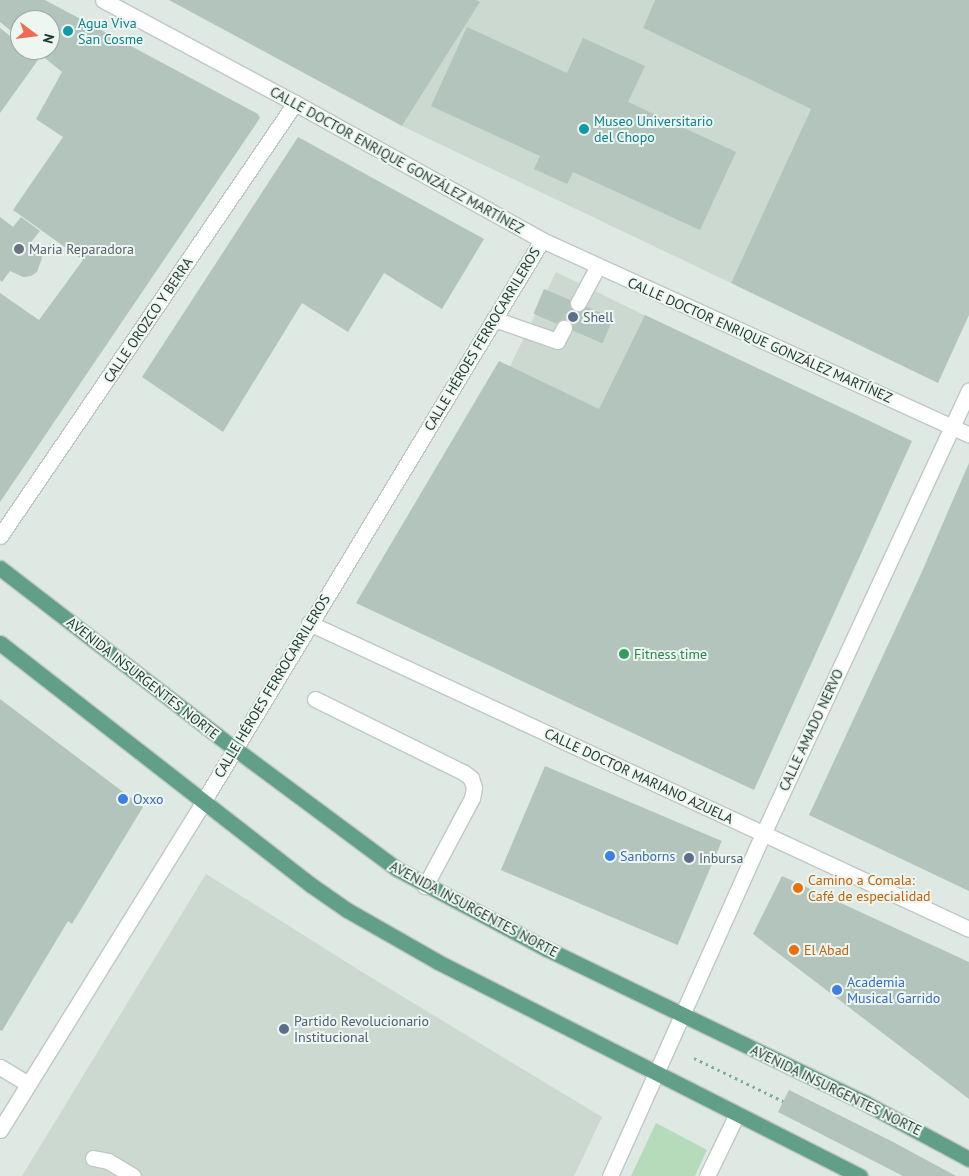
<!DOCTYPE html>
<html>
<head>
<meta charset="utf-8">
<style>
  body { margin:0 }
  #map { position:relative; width:969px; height:1176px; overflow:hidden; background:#dde9e2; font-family:"PT Sans",sans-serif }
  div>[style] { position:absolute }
  .built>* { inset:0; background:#cbd9d1; transform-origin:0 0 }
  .green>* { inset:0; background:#b5dbbb }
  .building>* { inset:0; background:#b2c4bb; transform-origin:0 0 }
  .minor-tunnel>* { height:15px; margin-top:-7.5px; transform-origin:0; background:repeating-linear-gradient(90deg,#b7c6be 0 15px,transparent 0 23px) }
  .path>* { height:3px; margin-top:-1.5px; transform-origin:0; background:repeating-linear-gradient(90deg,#7dad99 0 2.5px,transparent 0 6.5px) }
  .roads { filter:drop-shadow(1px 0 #c0c7c5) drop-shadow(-1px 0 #c0c7c5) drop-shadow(0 1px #c0c7c5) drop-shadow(0 -1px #c0c7c5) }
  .minor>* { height:15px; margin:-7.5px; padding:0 7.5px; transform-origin:7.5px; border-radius:7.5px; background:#fff }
  .major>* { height:15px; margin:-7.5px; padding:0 7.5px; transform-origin:7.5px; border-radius:7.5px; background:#619f89 }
  .dots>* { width:14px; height:14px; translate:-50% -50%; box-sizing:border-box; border:2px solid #edf6f1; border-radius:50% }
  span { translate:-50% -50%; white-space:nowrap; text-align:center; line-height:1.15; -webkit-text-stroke:4px #edf6f1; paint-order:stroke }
  .culture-label { font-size:14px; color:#0d838f }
  .left { translate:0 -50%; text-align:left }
  .street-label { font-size:14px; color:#1f382f }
  .worship-label { font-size:14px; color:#5b616d }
  .service-label { font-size:14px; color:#4e5e75 }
  .leisure-label { font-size:14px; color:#27864d }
  .shop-label { font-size:14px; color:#366cbe }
  .food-label { font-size:14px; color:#c56008 }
  .north { position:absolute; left:10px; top:10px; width:50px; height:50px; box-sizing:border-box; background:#edf6f1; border:1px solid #9baaa3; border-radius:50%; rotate:105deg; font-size:14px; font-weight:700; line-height:20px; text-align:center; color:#1f382f }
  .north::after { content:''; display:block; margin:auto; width:18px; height:22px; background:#f36851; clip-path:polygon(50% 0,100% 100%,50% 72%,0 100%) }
</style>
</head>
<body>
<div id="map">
  <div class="built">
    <div style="clip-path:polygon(476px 0,655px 0,643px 28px,811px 109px,731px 283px,402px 126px,480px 2px)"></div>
    <div style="left:556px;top:272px;width:99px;height:106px;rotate:26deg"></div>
    <div style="clip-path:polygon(206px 874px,367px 975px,602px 1117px,574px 1176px,22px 1176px)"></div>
  </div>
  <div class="green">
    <div style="clip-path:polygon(656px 1123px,707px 1150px,695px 1176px,631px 1176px)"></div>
  </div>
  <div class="building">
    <div style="clip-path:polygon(0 0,45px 0,258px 114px,260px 118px,0 502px,0 293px,39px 320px,83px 260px,13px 210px,63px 137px,36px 119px,62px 72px,35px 50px,50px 50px,50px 20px,20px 20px,20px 38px,0 22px)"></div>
    <div style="clip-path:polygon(169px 0,476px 0,480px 2px,402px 126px)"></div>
    <div style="clip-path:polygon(655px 0,969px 0,969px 315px,938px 383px,731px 283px,811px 109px,643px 28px)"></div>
    <div style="clip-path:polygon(467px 27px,567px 73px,583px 38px,645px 66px,628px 102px,736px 152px,700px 230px,573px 172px,567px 184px,534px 169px,540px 156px,431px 106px)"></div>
    <div style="clip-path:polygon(0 28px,20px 44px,20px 50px,27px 50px,38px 60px,0 113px)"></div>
    <div style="clip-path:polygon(298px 137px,484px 239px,442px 309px,384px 273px,348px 332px,302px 303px,223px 432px,142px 377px)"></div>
    <div style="clip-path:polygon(0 217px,13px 227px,21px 217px,40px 231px,31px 242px,40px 251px,42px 258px,37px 272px,31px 276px,23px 277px,10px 271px,2px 282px,0 280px)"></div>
    <div style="left:544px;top:289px;width:75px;height:27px;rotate:23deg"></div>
    <div style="clip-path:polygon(645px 315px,912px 441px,754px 790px,356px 603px,499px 361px,599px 409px)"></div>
    <div style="clip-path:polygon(969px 463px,969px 891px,809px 815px,920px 576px)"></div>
    <div style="clip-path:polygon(0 699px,143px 807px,72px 924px,68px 921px,2px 1031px,0 1030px)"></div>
    <div style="left:545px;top:766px;width:192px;height:113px;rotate:23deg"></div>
    <div style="clip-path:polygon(782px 876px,969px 962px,969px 1099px,753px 934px)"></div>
    <div style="clip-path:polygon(789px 1090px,895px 1143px,956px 1176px,903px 1176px,778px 1112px)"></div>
  </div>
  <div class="minor-tunnel">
    <div style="left:564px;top:328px;width:29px;rotate:-61deg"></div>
  </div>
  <div class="path">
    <div style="left:694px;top:1058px;width:99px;rotate:25.8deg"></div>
  </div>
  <div class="roads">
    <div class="minor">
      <div style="left:103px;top:0;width:218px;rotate:28.2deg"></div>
      <div style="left:295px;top:103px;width:282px;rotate:29deg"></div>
      <div style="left:542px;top:240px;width:469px;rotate:24.5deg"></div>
      <div style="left:578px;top:303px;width:42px;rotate:-61.6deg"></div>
      <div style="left:494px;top:319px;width:67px;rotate:19.2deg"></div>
      <div style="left:557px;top:341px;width:15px;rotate:-62deg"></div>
      <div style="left:0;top:536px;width:524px;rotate:-55.73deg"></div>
      <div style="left:309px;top:623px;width:727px;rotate:24.87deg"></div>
      <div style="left:315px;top:699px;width:165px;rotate:26.3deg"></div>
      <div style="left:463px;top:772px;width:10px;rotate:37deg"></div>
      <div style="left:471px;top:778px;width:10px;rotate:73deg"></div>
      <div style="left:474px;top:788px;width:10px;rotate:101deg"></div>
      <div style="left:472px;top:798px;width:100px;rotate:118.1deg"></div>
      <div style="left:0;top:1067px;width:33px;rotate:31deg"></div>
      <div style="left:0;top:1130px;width:386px;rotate:-58.2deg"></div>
      <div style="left:203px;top:802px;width:656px;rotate:-58.9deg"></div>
      <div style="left:93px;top:1158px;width:15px;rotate:11deg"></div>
      <div style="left:108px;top:1161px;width:29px;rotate:31deg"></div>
      <div style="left:610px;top:1176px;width:375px;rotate:-65.9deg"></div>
      <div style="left:763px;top:834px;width:489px;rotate:-65.1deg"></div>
      <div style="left:707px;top:1176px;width:69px;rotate:-64.2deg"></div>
    </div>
    <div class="major">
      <div style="left:0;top:568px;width:295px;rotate:37.6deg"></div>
      <div style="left:234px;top:748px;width:203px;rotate:36.6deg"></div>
      <div style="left:397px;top:869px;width:170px;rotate:28.1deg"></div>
      <div style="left:547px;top:949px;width:353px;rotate:25.8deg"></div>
      <div style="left:865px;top:1103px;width:118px;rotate:28.3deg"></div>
      <div style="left:0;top:643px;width:394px;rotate:37.9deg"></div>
      <div style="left:311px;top:885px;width:44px;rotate:34.8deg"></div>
      <div style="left:347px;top:910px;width:105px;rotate:29.7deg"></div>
      <div style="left:438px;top:962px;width:473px;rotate:26.9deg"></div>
    </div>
  </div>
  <div class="dots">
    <div style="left:68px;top:31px;background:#0f9aa8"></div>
    <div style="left:584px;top:129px;background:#0f9aa8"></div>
    <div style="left:19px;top:249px;background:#6b7280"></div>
    <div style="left:573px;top:317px;background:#5c6f8a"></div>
    <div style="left:624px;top:654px;background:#2e9e5b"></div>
    <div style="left:123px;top:799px;background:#3f7fe0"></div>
    <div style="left:610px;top:856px;background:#3f7fe0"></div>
    <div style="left:689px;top:858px;background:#5c6f8a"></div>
    <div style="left:798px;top:888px;background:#e8710a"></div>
    <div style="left:794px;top:950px;background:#e8710a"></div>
    <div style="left:837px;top:990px;background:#3f7fe0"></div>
    <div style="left:284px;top:1029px;background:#5c6f8a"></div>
  </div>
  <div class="culture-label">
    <span class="left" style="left:78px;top:31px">Agua Viva<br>San Cosme</span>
    <span class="left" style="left:594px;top:129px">Museo Universitario<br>del Chopo</span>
  </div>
  <div class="street-label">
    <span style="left:397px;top:160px;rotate:29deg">CALLE DOCTOR ENRIQUE GONZÁLEZ MARTÍNEZ</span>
    <span style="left:148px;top:320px;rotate:-56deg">CALLE OROZCO Y BERRA</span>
    <span style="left:482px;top:339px;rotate:-59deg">CALLE HÉROES FERROCARRILEROS</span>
    <span style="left:760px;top:340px;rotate:24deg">CALLE DOCTOR ENRIQUE GONZÁLEZ MARTÍNEZ</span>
    <span style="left:143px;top:678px;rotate:38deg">AVENIDA INSURGENTES NORTE</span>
    <span style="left:272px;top:686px;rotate:-59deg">CALLE HÉROES FERROCARRILEROS</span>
    <span style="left:811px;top:730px;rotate:-65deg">CALLE AMADO NERVO</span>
    <span style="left:639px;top:776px;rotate:25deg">CALLE DOCTOR MARIANO AZUELA</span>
    <span style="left:474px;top:909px;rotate:28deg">AVENIDA INSURGENTES NORTE</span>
    <span style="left:836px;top:1090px;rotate:26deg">AVENIDA INSURGENTES NORTE</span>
  </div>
  <div class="worship-label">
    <span class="left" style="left:29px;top:249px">Maria Reparadora</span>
  </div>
  <div class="service-label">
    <span class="left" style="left:583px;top:317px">Shell</span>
    <span class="left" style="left:699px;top:858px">Inbursa</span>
    <span class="left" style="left:294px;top:1029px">Partido Revolucionario<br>Institucional</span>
  </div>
  <div class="leisure-label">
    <span class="left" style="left:634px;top:654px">Fitness time</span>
  </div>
  <div class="shop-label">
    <span class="left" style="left:133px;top:799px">Oxxo</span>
    <span class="left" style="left:620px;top:856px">Sanborns</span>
    <span class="left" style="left:847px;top:990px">Academia<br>Musical Garrido</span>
  </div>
  <div class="food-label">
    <span class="left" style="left:808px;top:888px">Camino a Comala:<br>Café de especialidad</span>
    <span class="left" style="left:804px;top:950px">El Abad</span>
  </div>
  <div class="north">N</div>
</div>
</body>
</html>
